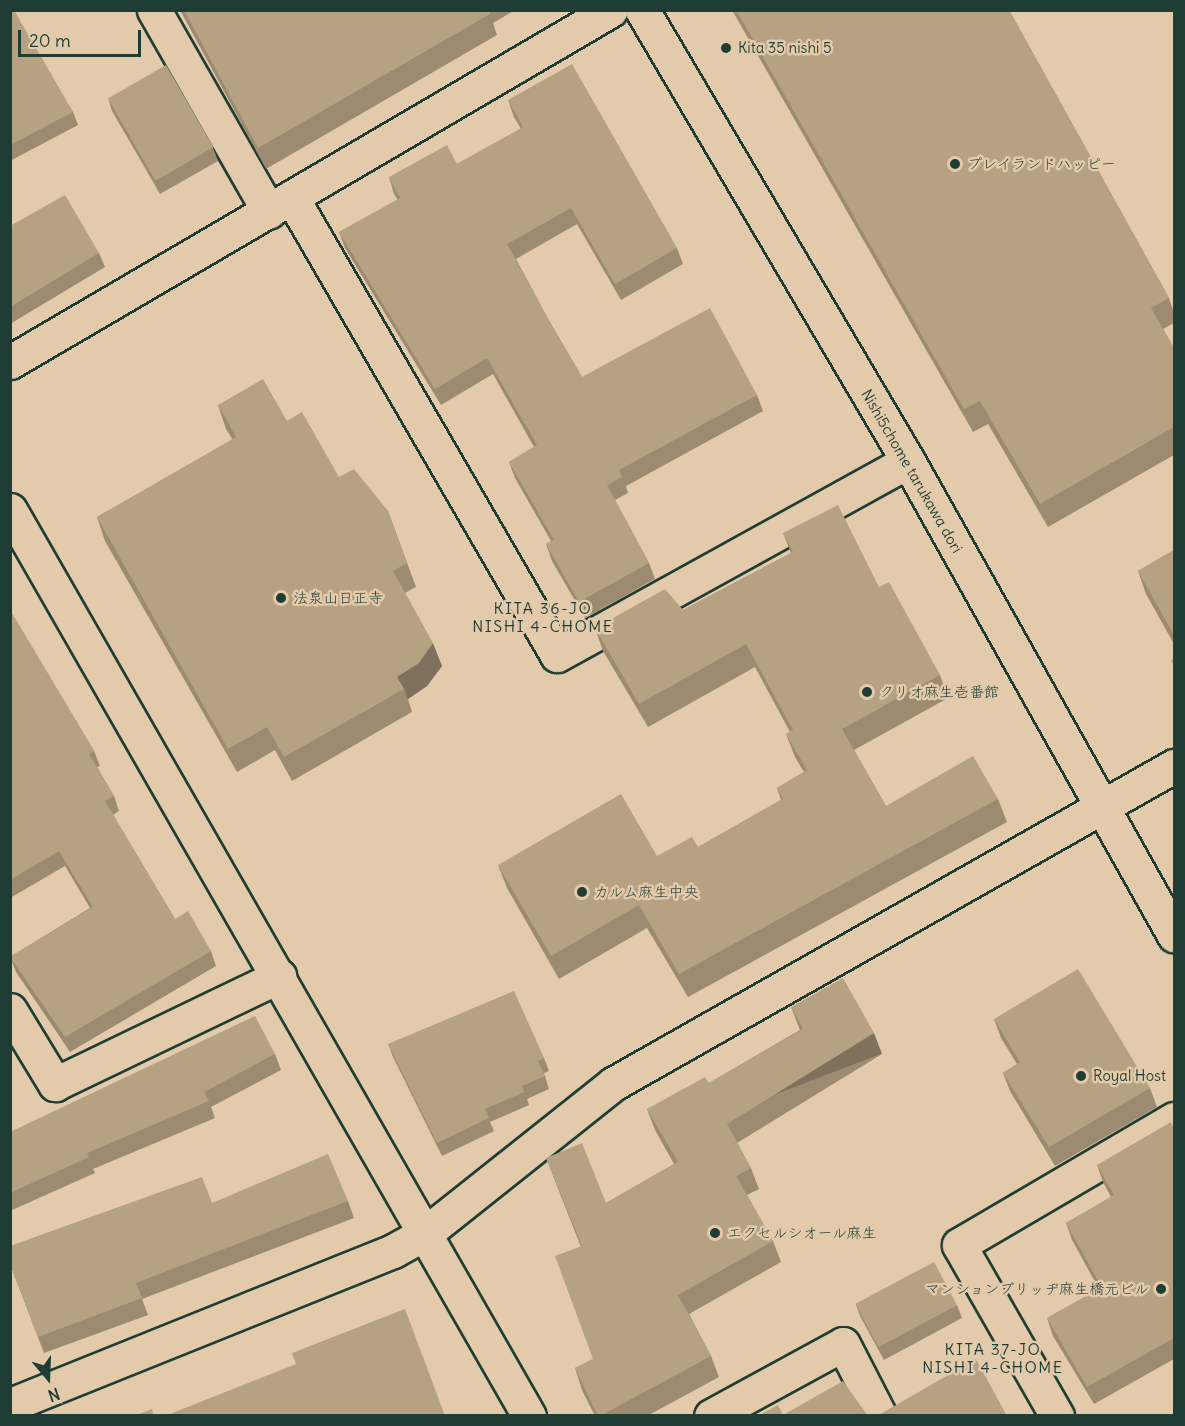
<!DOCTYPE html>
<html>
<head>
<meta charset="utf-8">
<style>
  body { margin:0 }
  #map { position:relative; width:1185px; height:1426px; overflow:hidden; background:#e2caaa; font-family:Delius,"Klee One",sans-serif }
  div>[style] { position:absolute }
  .roads { filter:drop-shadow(2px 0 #1f3d34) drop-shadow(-2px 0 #1f3d34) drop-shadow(0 2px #1f3d34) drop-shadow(0 -2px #1f3d34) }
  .street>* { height:33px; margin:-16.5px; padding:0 16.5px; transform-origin:16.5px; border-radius:16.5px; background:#e2caaa }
  .secondary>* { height:33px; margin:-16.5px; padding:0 16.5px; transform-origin:16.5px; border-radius:16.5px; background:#e2caaa }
  .wall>* { inset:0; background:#9d8b71 }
  .shaded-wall>* { inset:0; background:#7f715c; transform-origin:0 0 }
  .building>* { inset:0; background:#b6a283; transform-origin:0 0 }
  .dots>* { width:16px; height:16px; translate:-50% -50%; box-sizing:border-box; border:3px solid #e2caaa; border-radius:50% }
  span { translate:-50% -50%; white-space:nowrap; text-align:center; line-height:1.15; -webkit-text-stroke:5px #e2caaa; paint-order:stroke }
  .poi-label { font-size:15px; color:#1f3d34 }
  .left { translate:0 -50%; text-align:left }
  .right { translate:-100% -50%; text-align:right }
  .street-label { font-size:15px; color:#1f3d34 }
  .neighbourhood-label { font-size:16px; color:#1f3d34; letter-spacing:1.5px }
  .frame { position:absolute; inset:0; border:12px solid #1f3d34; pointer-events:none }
  .north { position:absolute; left:18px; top:1348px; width:60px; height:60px; -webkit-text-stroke:4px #e2caaa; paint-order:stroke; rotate:161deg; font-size:16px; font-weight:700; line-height:24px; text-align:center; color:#1f3d34 }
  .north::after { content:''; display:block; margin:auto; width:21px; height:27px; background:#1f3d34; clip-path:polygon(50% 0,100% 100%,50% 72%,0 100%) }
  .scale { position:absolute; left:18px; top:30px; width:123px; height:27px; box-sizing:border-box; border:3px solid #1f3d34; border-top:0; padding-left:8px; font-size:18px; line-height:21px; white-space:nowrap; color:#1f3d34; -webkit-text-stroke:4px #e2caaa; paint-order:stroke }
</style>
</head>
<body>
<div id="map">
  <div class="roads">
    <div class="street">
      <div style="left:154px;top:10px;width:232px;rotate:60.3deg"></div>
      <div style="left:292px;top:198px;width:528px;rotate:59.89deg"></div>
      <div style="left:557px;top:655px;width:401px;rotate:-28.9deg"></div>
      <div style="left:10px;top:362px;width:696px;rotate:-30.36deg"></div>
      <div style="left:10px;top:510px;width:1044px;rotate:60.19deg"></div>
      <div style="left:10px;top:1010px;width:87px;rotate:58.7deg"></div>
      <div style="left:55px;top:1084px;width:249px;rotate:-25.7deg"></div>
      <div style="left:10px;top:1405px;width:413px;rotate:-21.9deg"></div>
      <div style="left:393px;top:1251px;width:39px;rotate:-29deg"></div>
      <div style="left:427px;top:1232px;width:238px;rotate:-38.5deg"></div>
      <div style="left:613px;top:1084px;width:645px;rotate:-29.55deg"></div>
      <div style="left:711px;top:1416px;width:150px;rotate:-28.6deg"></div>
      <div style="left:843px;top:1344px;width:81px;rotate:62.8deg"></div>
      <div style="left:1057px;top:1416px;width:197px;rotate:-119.8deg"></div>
      <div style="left:959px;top:1245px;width:249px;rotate:-30.4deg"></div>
    </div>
    <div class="secondary">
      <div style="left:642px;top:10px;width:524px;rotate:59.47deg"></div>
      <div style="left:908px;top:461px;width:544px;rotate:60.7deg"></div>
    </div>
  </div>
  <div class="wall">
    <div style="clip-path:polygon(180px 10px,515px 10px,493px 23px,497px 35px,266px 169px)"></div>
    <div style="clip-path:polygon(732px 10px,1009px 10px,1169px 298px,1174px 313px,1174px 323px,1163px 329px,1174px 348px,1174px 455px,1048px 527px,988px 424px,973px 432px)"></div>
    <div style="clip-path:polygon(10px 12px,73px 112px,78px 125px,10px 161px)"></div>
    <div style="clip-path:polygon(108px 98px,213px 148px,218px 161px,160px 194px,112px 111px)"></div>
    <div style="clip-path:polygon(508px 100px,677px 248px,683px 264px,621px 300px,577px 224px,516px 259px,547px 317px,582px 377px,757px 395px,763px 411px,626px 486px,628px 493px,615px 500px,649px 563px,655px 579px,585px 618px,552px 561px,546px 544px,551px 541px,515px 478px,509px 462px,534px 447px,493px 374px,441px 405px,345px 248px,339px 232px,398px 200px,394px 194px,389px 177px,457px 164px,521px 129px,514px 117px)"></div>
    <div style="clip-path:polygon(10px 226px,99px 253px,105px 267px,10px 324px)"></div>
    <div style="clip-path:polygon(218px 405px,287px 421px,339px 477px,388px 511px,416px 587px,405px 593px,442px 666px,427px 686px,408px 699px,412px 712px,292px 781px,275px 750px,237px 772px,105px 541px,97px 517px,233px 440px,226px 429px)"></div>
    <div style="clip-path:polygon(783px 533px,879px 587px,940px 675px,948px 698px,854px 750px,886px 806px,998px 799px,1007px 822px,688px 997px,647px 928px,559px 979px,507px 888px,498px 865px,657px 856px,698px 847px,781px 800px,777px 788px,804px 772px,795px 757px,786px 734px,790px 732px,755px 667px,648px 727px,603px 651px,595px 628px,683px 610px,791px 553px)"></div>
    <div style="clip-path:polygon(1174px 550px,1174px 644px,1146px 594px,1138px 571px)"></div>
    <div style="clip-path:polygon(10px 610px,94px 751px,100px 766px,97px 767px,114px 796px,119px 811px,113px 815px,175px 919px,211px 951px,216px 966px,70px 1052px,16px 972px,10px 957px,90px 908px,65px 866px,10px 898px)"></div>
    <div style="clip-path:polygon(791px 1007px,882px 1054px,737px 1143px,751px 1168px,759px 1189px,747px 1195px,773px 1241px,781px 1262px,689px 1314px,711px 1356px,719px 1377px,647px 1416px,595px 1416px,582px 1390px,575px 1368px,593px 1359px,581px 1247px,546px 1158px,606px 1203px,674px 1164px,655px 1130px,647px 1109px,709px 1083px,800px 1030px)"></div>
    <div style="clip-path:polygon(994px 1019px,1150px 1088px,1157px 1107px,1055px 1166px,1010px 1091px,1003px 1073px,1017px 1064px,1001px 1038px)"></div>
    <div style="clip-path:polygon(388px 1044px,544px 1058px,549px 1071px,544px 1073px,549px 1089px,527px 1099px,529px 1105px,490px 1122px,494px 1131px,442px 1156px,393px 1057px)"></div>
    <div style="clip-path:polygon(275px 1054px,281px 1070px,211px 1107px,215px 1118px,93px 1169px,95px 1173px,10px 1211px,10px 1132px)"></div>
    <div style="clip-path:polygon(1174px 1129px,1174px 1359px,1094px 1404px,1053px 1336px,1047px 1318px,1099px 1289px,1072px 1240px,1066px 1223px,1111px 1197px,1103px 1182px,1097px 1165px)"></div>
    <div style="clip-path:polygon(348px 1201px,354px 1218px,142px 1299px,148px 1315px,44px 1353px,10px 1264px,212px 1203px)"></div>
    <div style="clip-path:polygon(856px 1305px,957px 1305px,962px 1318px,884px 1360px,861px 1318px)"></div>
  </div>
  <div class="shaded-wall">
    <div style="clip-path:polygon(433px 643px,442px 666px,427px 686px,408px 699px,404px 689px,397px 677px)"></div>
    <div style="left:874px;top:1033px;width:22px;height:173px;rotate:69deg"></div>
  </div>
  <div class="building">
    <div style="clip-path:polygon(13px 10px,14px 10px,73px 112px,10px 145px,10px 12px)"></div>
    <div style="clip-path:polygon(184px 10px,488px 10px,490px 14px,258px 148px)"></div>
    <div style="clip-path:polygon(736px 10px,1009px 10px,1169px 298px,1151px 308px,1174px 348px,1174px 427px,1040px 504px,980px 401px,964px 409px)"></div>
    <div style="clip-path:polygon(572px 64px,677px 248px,615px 284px,571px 208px,507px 244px,547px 317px,582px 377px,710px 308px,757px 395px,619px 470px,622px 477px,607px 485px,649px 563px,579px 602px,546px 544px,554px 540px,509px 462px,537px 445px,487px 358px,435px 389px,339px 232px,400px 198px,389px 177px,447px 145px,457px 164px,523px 127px,508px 100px)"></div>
    <div style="left:166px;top:65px;width:95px;height:67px;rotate:60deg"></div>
    <div style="clip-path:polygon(65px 195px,99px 253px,10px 307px,10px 226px)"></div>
    <div style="clip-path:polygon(263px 379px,287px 421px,302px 412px,339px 477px,354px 469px,388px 511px,407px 563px,393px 571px,433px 643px,419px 663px,397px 677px,404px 689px,284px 757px,267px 727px,228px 749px,97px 517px,236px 437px,218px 405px)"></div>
    <div style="clip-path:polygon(838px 505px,879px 587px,889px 582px,940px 675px,842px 729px,886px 806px,973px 756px,998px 799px,679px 974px,639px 905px,551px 956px,498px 865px,621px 794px,657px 856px,692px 837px,698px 847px,783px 799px,777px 788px,807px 770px,786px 734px,793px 730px,746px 644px,639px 704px,595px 628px,665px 589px,683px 610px,793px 552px,783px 533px)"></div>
    <div style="clip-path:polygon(1174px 550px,1174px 635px,1138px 571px)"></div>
    <div style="clip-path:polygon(10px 610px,94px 751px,89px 754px,114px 796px,105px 801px,136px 853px,175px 919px,188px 911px,211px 951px,65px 1037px,10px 957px,93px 907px,59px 851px,10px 880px)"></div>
    <div style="clip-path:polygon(1174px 658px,1174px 666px,1171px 660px)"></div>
    <div style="clip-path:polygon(1078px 969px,1150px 1088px,1049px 1147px,1003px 1073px,1020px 1062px,994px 1019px)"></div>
    <div style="clip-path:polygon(843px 978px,874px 1033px,727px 1124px,751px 1168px,736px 1176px,773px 1241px,678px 1295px,711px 1356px,600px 1416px,598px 1416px,575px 1368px,593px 1359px,555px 1256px,582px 1246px,546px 1158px,582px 1143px,606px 1203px,678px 1162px,647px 1109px,705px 1077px,709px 1083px,803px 1029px,791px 1007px)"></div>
    <div style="clip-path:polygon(514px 991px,544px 1058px,538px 1061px,545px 1076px,522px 1086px,524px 1092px,485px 1109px,489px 1118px,437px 1143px,388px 1044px)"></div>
    <div style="clip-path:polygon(255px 1016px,275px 1054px,204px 1092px,209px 1101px,87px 1153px,89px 1157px,10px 1193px,10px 1132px)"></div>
    <div style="clip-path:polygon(1171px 1122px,1174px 1129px,1174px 1338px,1087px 1387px,1047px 1318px,1102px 1288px,1066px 1223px,1114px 1195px,1097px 1165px)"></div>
    <div style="clip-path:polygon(328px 1154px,348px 1201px,136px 1283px,142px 1298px,38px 1337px,10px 1263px,10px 1246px,202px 1177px,212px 1203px)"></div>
    <div style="left:934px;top:1262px;width:49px;height:89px;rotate:62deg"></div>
    <div style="clip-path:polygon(405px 1309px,445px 1416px,165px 1416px,296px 1364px,292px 1353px)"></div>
    <div style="clip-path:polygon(976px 1359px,1007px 1416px,877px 1416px)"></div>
    <div style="clip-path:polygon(843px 1381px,868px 1416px,758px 1416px,778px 1405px,783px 1415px)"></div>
    <div style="clip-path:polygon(152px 1409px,154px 1416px,134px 1416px)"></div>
  </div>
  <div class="dots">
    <div style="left:726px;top:48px;background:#1f3d34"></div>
    <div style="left:955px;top:164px;background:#1f3d34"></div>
    <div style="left:281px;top:598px;background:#1f3d34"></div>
    <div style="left:867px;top:692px;background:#1f3d34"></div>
    <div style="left:582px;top:892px;background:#1f3d34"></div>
    <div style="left:1081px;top:1076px;background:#1f3d34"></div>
    <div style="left:715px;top:1233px;background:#1f3d34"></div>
    <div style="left:1161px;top:1289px;background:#1f3d34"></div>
  </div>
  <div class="poi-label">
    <span class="left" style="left:738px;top:48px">Kita 35 nishi 5</span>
    <span class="left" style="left:967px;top:164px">プレイランドハッピー</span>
    <span class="left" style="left:293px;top:598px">法泉山日正寺</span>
    <span class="left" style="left:879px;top:692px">クリオ麻生壱番館</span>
    <span class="left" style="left:594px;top:892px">カルム麻生中央</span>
    <span class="left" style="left:1093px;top:1076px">Royal Host</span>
    <span class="left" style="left:727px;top:1233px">エクセルシオール麻生</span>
    <span class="right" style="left:1149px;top:1289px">マンションブリッヂ麻生橋元ビル</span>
  </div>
  <div class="street-label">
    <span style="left:912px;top:471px;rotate:60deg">Nishi5chome tarukawa dori</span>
  </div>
  <div class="neighbourhood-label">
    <span style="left:543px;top:617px">KITA 36-JO<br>NISHI 4-CHOME</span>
    <span style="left:993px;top:1358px">KITA 37-JO<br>NISHI 4-CHOME</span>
  </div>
  <div class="frame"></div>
  <div class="north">N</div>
  <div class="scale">20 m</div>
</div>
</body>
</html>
